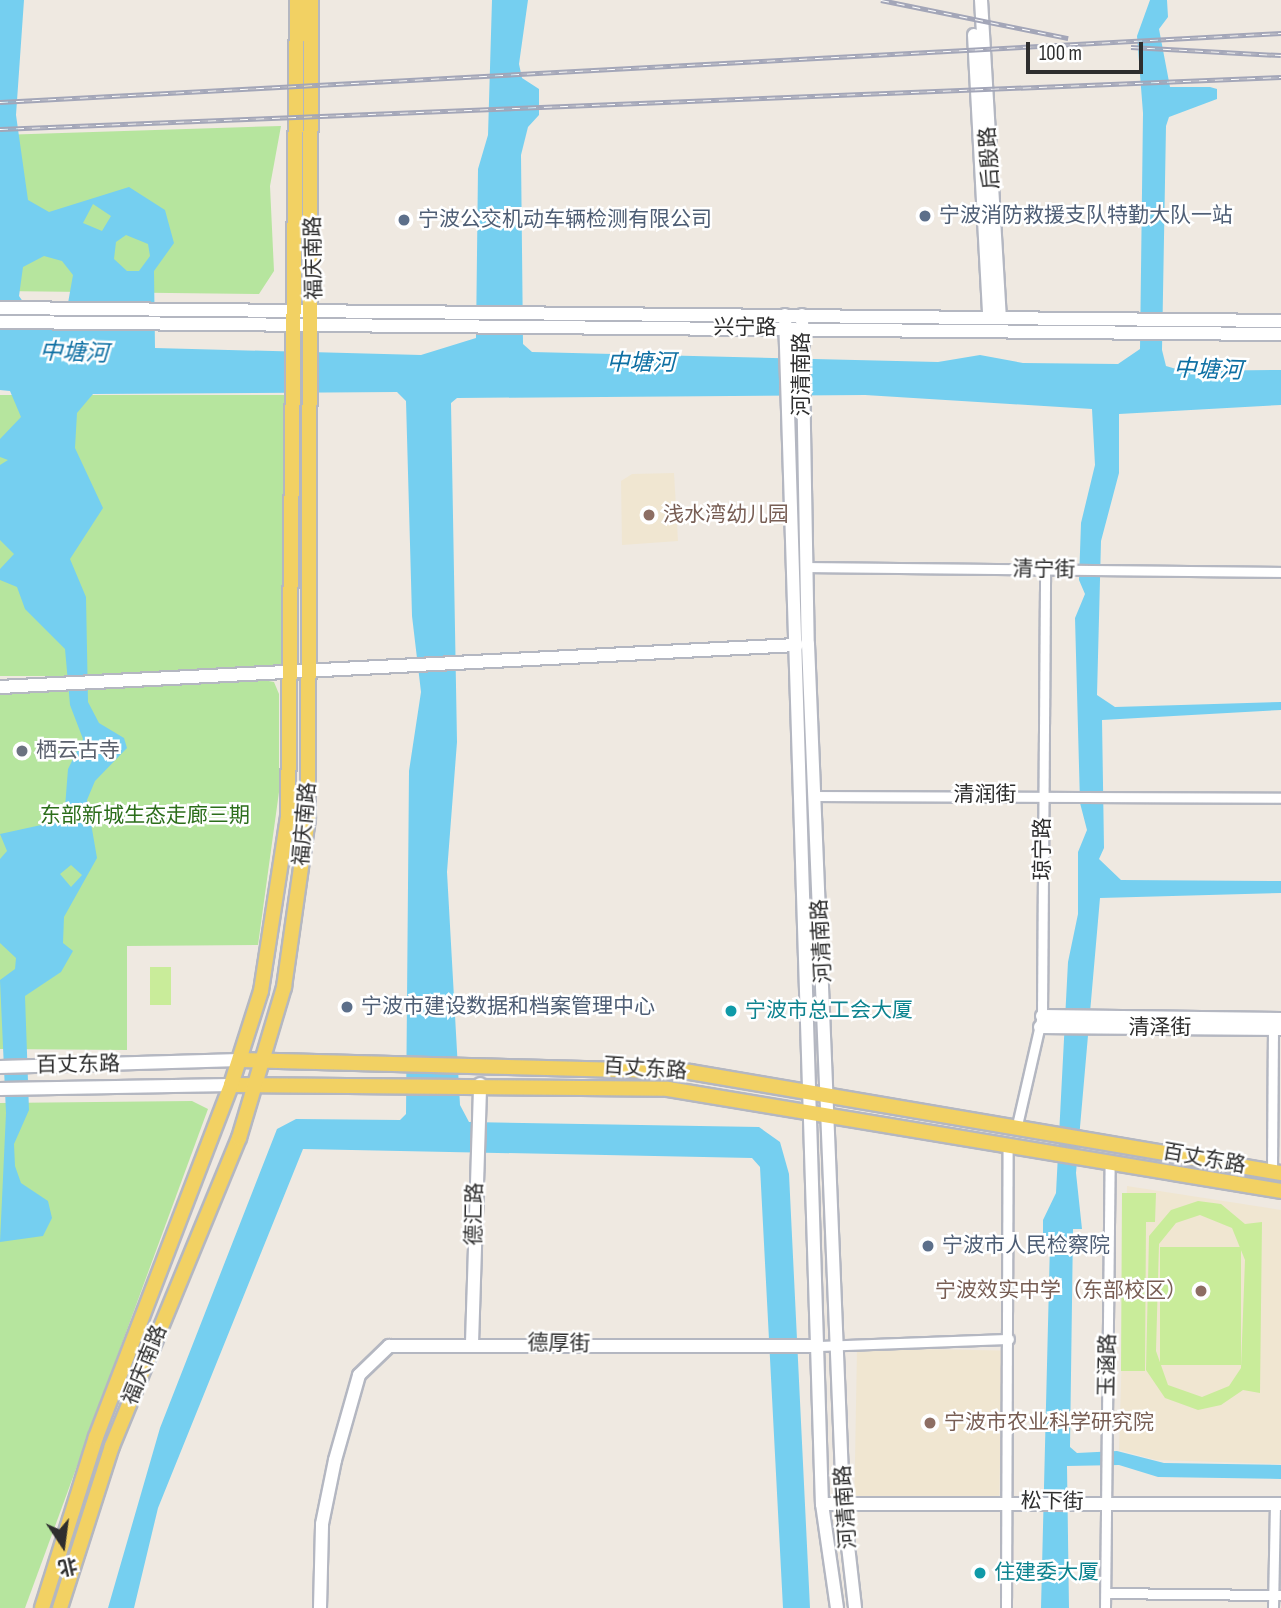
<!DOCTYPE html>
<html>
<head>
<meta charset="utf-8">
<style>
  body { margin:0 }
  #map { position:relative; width:1281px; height:1608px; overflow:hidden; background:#efe9e1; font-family:"Sofia Sans Condensed","Noto Sans SC",sans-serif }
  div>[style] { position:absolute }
  .education>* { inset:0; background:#f0e6d1; transform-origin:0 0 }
  .green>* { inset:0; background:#b6e59e; transform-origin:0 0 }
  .pitch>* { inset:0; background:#c9ec9a; transform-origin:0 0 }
  .water>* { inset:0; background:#75cff0 }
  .roads { filter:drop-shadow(2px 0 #b4b7c1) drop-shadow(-2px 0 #b4b7c1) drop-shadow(0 2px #b4b7c1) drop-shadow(0 -2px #b4b7c1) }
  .street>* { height:9px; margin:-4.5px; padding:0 4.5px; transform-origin:4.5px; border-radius:4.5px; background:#fff }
  .secondary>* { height:12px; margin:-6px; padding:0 6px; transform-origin:6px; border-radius:6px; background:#fff }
  .primary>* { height:14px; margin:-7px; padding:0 7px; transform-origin:7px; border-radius:7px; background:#f2d163 }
  .rail>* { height:5px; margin-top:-2.5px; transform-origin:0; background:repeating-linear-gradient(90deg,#fff 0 8px,#a3a6b8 0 16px); box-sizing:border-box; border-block:2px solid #a3a6b8 }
  .dots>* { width:19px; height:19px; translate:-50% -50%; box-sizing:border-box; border:4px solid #fff; border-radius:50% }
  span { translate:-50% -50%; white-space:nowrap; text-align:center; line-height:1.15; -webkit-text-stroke:5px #fff; paint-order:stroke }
  .street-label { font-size:21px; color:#2e2e2e }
  .service-label { font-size:21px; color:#4e5e75 }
  .left { translate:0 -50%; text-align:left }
  .education-label { font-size:21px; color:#785e54 }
  .right { translate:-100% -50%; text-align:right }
  .worship-label { font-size:21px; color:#5b616d }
  .park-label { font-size:21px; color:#2c6e1b }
  .culture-label { font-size:21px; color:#0d838f }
  .water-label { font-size:23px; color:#0d6fa3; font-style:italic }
  .north { position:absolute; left:28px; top:1510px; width:70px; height:70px; -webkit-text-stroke:5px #fff; paint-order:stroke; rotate:167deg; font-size:19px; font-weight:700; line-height:28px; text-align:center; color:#2e2e2e }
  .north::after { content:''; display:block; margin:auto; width:24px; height:32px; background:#2e2e2e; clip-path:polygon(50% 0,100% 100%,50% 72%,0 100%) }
  .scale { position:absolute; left:1026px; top:42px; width:117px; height:32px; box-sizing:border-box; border:4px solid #2e2e2e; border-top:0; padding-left:9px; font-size:21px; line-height:24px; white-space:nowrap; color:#2e2e2e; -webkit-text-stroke:5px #fff; paint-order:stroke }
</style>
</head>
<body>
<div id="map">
  <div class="education">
    <div style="clip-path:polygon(674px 473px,678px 541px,622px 545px,621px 481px,632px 474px)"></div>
    <div style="clip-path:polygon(1127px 1186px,1281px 1210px,1281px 1464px,1156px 1460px,1119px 1450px)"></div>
    <div style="left:857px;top:1348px;width:145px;height:149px;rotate:1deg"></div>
  </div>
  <div class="green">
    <div style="clip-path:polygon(281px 126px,270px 186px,274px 271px,259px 294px,0 291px,0 135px)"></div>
    <div style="left:0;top:395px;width:285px;height:281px"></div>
    <div style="clip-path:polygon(258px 679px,274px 682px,279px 694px,279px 792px,258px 945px,127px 946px,127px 1050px,0 1049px,0 694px)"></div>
    <div style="clip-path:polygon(0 1103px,192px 1101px,208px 1109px,25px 1608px,0 1608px)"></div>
  </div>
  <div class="pitch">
    <div style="left:150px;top:967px;width:21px;height:38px"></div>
    <div style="clip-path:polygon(1122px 1193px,1156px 1193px,1155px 1222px,1146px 1222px,1145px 1371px,1121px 1371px)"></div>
    <div style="clip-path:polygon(evenodd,1198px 1201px,1221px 1204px,1245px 1224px,1262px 1222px,1260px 1393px,1243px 1390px,1221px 1405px,1198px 1410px,1165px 1398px,1146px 1370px,1149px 1236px,1171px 1210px,1198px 1201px,1200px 1215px,1232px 1228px,1245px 1260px,1241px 1368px,1229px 1386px,1202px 1397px,1168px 1385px,1156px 1351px,1159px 1244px,1176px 1223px,1200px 1215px)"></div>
    <div style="left:1160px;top:1247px;width:81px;height:118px"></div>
  </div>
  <div class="water">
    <div style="clip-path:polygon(evenodd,0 0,24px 0,16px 115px,28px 200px,49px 212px,129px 187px,165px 210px,174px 243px,154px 271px,155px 348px,421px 355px,476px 338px,478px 169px,488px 135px,492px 0,528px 0,519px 64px,522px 78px,539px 89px,539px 115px,528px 127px,521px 155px,523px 344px,532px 352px,938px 362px,980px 355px,1023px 363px,1118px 364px,1140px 349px,1143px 113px,1137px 36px,1150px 0,1167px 0,1168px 17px,1159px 29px,1170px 87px,1210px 87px,1217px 89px,1217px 99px,1169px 117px,1166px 126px,1162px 350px,1166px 366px,1183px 371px,1281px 370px,1281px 405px,1119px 414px,1119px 473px,1101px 541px,1097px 695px,1115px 707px,1281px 702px,1281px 710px,1102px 720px,1104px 848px,1099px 859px,1121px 880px,1281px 881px,1281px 893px,1100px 898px,1076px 1173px,1082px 1229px,1073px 1229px,1070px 1447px,1077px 1453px,1117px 1451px,1164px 1463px,1281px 1465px,1281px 1479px,1158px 1477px,1119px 1465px,1067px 1466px,1069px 1608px,1041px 1608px,1050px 1243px,1043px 1242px,1043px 1220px,1056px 1193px,1068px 962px,1078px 914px,1078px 852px,1087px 830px,1080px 803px,1075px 618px,1085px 594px,1079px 580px,1081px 523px,1095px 465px,1092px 409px,865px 395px,457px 398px,451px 403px,457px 742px,447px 872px,460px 1105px,469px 1122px,759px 1127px,780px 1142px,789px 1174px,810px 1608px,783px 1608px,760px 1167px,752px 1158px,303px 1149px,158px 1508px,134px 1608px,108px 1608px,160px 1428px,277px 1129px,296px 1119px,400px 1120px,406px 1114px,409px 771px,421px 692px,412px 616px,406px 401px,397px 392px,93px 394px,77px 413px,75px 448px,103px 508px,70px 559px,86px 597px,88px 702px,99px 723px,124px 738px,127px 748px,95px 781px,87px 800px,97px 858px,64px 917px,63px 943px,73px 951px,61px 972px,25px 996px,29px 1110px,14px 1144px,15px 1166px,21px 1183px,48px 1201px,52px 1218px,43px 1236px,0 1242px,6px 1113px,0 980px,15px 969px,16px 958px,0 943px,0 859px,7px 851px,0 834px,64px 820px,68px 769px,83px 739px,70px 705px,65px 649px,25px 609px,17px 587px,0 580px,0 569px,14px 554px,0 540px,0 465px,8px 460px,0 457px,0 439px,21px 417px,10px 391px,0 390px,0 0,93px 204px,111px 216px,102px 231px,83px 223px,93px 204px,0 0,126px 235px,148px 244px,150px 256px,139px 271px,127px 271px,114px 259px,116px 242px,126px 235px,0 0,44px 256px,62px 261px,73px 275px,68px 303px,26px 306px,19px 296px,23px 267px,44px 256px,0 0,71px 865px,82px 875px,71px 887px,60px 874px,71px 865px)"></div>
  </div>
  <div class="roads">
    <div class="street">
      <div style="left:807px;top:567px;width:474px;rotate:0.6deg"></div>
      <div style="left:815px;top:796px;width:466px;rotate:0.2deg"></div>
      <div style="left:1017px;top:1125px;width:112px;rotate:-77.1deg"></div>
      <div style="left:1042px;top:1016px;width:446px;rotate:-89.6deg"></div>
      <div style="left:1272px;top:1171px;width:142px;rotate:-89.6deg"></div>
      <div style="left:817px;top:1346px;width:192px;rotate:-2.1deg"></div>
      <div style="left:1106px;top:1593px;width:175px;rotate:0.7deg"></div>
      <div style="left:1006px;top:1608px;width:464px;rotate:-89.8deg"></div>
      <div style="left:1105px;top:1608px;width:445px;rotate:-89.4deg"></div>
      <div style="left:1273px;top:1608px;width:104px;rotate:-88.9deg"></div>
    </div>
    <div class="secondary">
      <div style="left:981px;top:0;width:317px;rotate:86.6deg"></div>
      <div style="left:974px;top:35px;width:281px;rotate:86.9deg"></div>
      <div style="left:0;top:308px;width:1281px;rotate:0.58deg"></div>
      <div style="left:785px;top:315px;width:1190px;rotate:88.22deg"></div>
      <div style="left:822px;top:1504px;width:105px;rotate:81.8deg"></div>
      <div style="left:802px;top:315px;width:329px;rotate:89deg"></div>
      <div style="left:808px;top:644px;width:859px;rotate:87.66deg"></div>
      <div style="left:843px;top:1502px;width:107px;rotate:83.5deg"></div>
      <div style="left:0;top:322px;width:1281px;rotate:0.54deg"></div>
      <div style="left:0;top:687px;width:798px;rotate:-3.02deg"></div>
      <div style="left:1042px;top:1016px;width:239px;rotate:0.7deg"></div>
      <div style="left:1040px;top:1027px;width:241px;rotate:0.5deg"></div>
      <div style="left:0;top:1067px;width:240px;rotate:-1.7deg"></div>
      <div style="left:0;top:1089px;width:231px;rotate:-1deg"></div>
      <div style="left:472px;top:1343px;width:259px;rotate:-88.2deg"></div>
      <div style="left:822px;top:1504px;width:459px"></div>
      <div style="left:320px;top:1608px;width:84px;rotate:-88.6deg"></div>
      <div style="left:322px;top:1524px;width:65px;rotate:-78.5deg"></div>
      <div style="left:335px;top:1460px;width:88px;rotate:-74.2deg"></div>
      <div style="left:359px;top:1375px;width:42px;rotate:-44deg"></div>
      <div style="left:389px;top:1346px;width:428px"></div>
    </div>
    <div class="primary">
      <div style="left:240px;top:1060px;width:450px;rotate:1.5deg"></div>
      <div style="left:690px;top:1072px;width:600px;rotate:9.7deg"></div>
      <div style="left:231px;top:1085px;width:437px;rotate:0.5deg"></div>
      <div style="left:668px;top:1089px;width:621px;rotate:9.45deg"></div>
      <div style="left:42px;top:1608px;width:179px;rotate:-72.5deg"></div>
      <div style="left:96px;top:1437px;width:377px;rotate:-69deg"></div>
      <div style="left:231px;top:1085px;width:99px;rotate:-72.3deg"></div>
      <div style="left:261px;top:991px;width:177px;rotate:-81.2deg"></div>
      <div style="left:288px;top:816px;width:816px;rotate:-89.37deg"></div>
      <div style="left:60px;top:1608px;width:170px;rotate:-72.2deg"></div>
      <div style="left:112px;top:1446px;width:333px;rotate:-67.6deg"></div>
      <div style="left:239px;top:1138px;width:158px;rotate:-73.4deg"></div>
      <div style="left:284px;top:987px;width:170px;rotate:-81.9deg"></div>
      <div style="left:308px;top:819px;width:819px;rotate:-89.79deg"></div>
    </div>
  </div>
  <div class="rail">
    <div style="left:881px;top:0;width:191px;rotate:11.5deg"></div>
    <div style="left:1131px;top:47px;width:150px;rotate:3.1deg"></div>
    <div style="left:0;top:102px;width:1283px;rotate:-3.08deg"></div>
    <div style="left:0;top:129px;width:1282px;rotate:-2.32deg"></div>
  </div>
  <div class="dots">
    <div style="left:925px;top:216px;background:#5c6f8a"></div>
    <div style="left:404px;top:220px;background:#5c6f8a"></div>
    <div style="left:649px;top:515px;background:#8d6e63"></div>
    <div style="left:22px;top:751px;background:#6b7280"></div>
    <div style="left:347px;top:1007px;background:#5c6f8a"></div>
    <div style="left:731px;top:1011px;background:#0f9aa8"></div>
    <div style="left:928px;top:1246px;background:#5c6f8a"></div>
    <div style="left:1201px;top:1291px;background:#8d6e63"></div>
    <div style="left:930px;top:1423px;background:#8d6e63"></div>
    <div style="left:980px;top:1573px;background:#0f9aa8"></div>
  </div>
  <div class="street-label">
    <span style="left:990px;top:158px;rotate:-94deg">后殷路</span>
    <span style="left:314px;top:258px;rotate:-91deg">福庆南路</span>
    <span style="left:745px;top:328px">兴宁路</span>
    <span style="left:802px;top:374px;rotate:-90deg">河清南路</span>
    <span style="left:1044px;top:570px;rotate:1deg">清宁街</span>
    <span style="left:985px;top:795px">清润街</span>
    <span style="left:305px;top:824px;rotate:-85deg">福庆南路</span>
    <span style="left:1043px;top:849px;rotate:-90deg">琼宁路</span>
    <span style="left:822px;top:941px;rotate:-93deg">河清南路</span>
    <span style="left:1160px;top:1028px">清泽街</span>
    <span style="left:78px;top:1065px;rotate:-1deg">百丈东路</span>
    <span style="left:645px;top:1069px;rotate:4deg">百丈东路</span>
    <span style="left:1204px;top:1159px;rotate:10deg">百丈东路</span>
    <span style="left:475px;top:1214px;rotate:-89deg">德汇路</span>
    <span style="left:559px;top:1344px;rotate:1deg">德厚街</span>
    <span style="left:145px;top:1365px;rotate:-68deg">福庆南路</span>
    <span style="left:1108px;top:1365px;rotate:-89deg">玉涵路</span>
    <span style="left:1052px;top:1502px;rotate:1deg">松下街</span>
    <span style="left:846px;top:1507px;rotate:-94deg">河清南路</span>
  </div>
  <div class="service-label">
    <span class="left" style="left:939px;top:216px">宁波消防救援支队特勤大队一站</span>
    <span class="left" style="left:418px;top:220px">宁波公交机动车辆检测有限公司</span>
    <span class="left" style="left:361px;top:1007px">宁波市建设数据和档案管理中心</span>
    <span class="left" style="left:942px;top:1246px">宁波市人民检察院</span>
  </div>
  <div class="education-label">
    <span class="left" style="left:663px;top:515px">浅水湾幼儿园</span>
    <span class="right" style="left:1187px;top:1291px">宁波效实中学（东部校区）</span>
    <span class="left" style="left:944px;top:1423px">宁波市农业科学研究院</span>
  </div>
  <div class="worship-label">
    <span class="left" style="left:36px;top:751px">栖云古寺</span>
  </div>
  <div class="park-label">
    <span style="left:145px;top:816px">东部新城生态走廊三期</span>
  </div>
  <div class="culture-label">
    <span class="left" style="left:745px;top:1011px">宁波市总工会大厦</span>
    <span class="left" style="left:994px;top:1573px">住建委大厦</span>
  </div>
  <div class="water-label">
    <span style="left:74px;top:353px;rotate:2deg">中塘河</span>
    <span style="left:641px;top:363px">中塘河</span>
    <span style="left:1208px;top:370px;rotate:2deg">中塘河</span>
  </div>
  <div class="north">北</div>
  <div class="scale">100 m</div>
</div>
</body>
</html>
